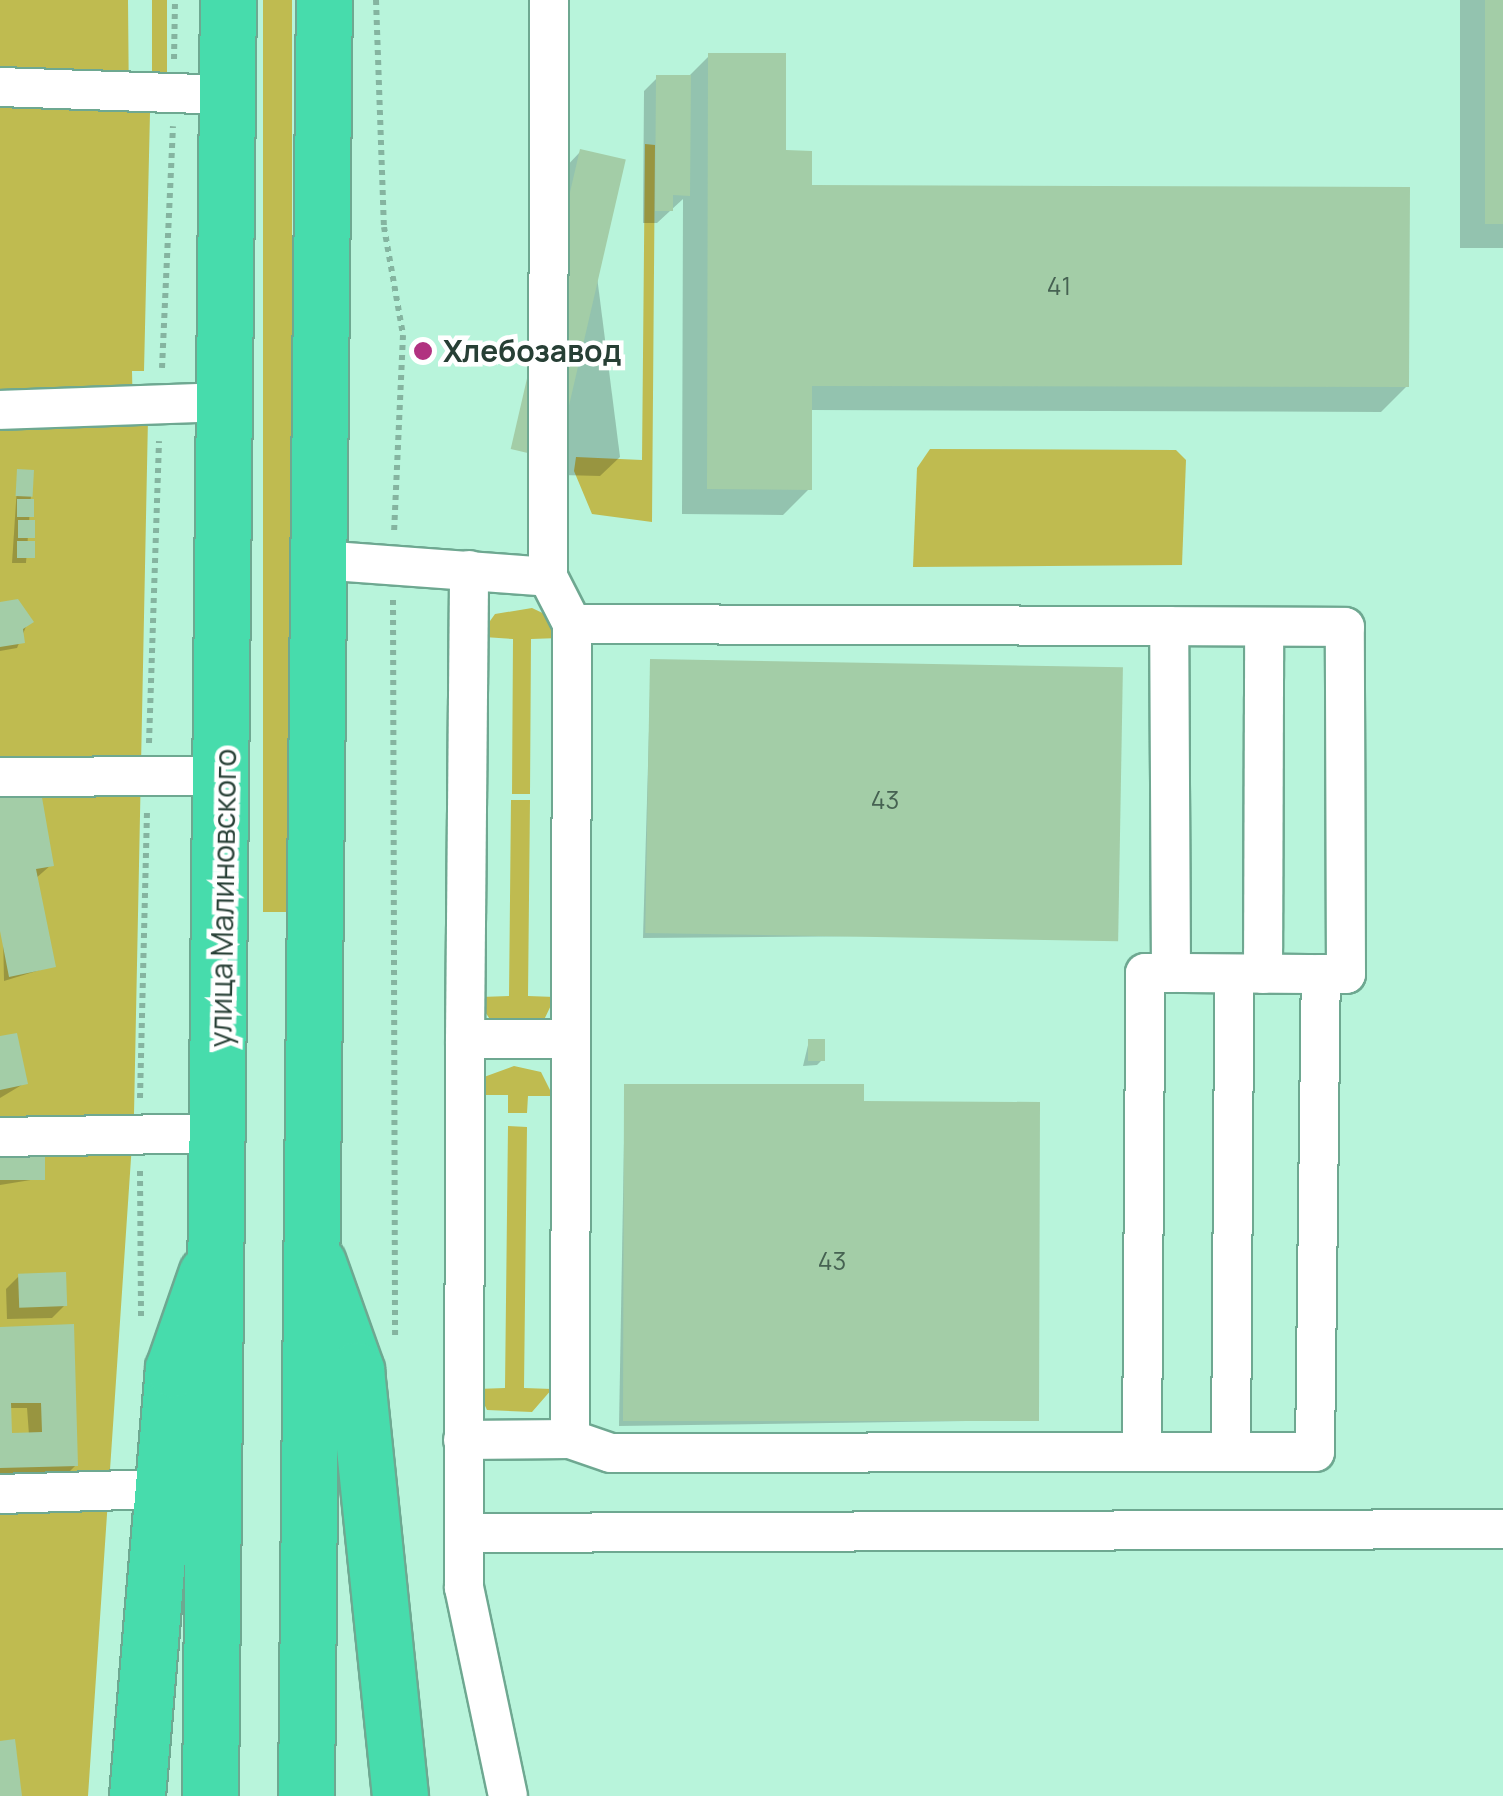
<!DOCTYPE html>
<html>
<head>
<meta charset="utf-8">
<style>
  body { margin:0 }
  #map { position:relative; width:1503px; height:1796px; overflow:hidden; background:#b8f4db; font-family:Manrope,sans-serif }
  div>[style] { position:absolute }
  .green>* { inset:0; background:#bfbb50; transform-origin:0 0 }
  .shadow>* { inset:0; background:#0003; transform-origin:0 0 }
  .building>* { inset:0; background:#a3cda7; transform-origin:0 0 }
  .path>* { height:6px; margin-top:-3px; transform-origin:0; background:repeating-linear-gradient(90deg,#85b4a0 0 5px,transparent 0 10px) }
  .roads { filter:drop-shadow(2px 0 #6ea891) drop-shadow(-2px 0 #6ea891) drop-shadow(0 2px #6ea891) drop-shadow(0 -2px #6ea891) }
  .minor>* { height:38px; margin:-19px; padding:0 19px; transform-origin:19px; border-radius:19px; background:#fff }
  .highway>* { height:55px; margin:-27.5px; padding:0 27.5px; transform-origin:27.5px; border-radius:27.5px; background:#47dcac }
  .dots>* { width:28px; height:28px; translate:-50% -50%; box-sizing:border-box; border:5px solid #fff; border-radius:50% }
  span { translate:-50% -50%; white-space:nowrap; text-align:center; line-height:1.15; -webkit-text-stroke:9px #fff; paint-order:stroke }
  .number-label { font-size:25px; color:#466252 }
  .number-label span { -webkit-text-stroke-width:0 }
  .poi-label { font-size:30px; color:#273f35; font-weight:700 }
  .left { translate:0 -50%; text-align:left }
  .street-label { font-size:30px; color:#273f35 }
</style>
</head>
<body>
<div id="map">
  <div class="green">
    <div style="clip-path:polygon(0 0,128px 0,129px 112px,150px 113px,144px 371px,132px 371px,133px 417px,148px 418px,134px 1114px,88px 1796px,0 1796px)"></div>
    <div style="left:152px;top:0;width:15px;height:72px"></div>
    <div style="left:263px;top:0;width:29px;height:912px"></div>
    <div style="clip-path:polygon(645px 144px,655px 145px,652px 522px,592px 514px,574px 471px,576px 457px,642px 460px)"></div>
    <div style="clip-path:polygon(930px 449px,1176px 450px,1186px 460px,1182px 565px,913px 567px,917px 468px)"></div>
    <div style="clip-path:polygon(532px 608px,551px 617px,559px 638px,531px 639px,530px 794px,512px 794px,513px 639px,484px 637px,485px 628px,495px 614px)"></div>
    <div style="clip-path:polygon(511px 800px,530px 800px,528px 996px,555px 997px,543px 1022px,491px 1021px,482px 1007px,481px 997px,509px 996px)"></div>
    <div style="clip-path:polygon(514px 1066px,541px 1072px,553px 1096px,528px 1096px,527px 1113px,508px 1113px,508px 1095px,481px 1095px,484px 1077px)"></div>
    <div style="clip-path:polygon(508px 1126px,527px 1127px,524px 1388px,552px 1389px,532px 1412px,487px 1410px,477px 1389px,505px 1388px)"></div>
  </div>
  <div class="shadow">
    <div style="left:1460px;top:0;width:43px;height:248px"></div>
    <div style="clip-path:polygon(710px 55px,810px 187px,1407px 386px,1381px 412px,809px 410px,809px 489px,783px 515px,682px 514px,683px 199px,657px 223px,643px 223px,644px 91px,657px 78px,690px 75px)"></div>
    <div style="clip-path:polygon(581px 151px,620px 457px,600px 476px,562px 475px,562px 171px)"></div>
    <div style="clip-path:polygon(18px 472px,31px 495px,26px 563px,12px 563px)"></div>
    <div style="clip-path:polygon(0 604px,30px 617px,17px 648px,0 651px)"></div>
    <div style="clip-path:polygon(651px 662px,1118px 934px,643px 938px)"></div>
    <div style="clip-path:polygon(0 795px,51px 865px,35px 879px,53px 966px,4px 981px)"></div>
    <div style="clip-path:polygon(0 1039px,25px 1083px,0 1098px)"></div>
    <div style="clip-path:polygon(809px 1041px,823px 1059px,817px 1065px,803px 1066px)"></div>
    <div style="clip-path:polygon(625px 1086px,1037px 1420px,619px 1426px)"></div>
    <div style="clip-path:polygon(0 1151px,43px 1178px,0 1185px)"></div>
    <div style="clip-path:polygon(19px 1276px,65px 1305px,52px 1318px,7px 1319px,6px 1289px)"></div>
    <div style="clip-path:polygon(evenodd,0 1329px,76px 1465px,63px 1478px,0 1473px,0 1329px,9px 1408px,27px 1408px,29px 1435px,10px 1436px,9px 1408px)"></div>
  </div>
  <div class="building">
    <div style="left:1485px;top:0;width:18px;height:224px"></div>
    <div style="clip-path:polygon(708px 53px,786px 53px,786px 150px,812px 151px,812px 185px,1410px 187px,1409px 387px,812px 386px,812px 490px,707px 489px)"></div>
    <div style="clip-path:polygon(656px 75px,691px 75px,690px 196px,673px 195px,673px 211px,655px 211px)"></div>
    <div style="left:580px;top:149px;width:47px;height:308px;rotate:13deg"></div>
    <div style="left:17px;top:469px;width:17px;height:27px;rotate:3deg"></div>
    <div style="left:17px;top:499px;width:17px;height:18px"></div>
    <div style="left:18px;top:520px;width:17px;height:18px"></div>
    <div style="left:17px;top:541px;width:18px;height:17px"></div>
    <div style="clip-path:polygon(18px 599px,34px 622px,23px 629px,25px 643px,0 647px,0 602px)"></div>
    <div style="left:650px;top:659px;width:473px;height:274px;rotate:1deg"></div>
    <div style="clip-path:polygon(40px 786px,54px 866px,36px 869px,56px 967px,9px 977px,0 931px,0 793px)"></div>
    <div style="clip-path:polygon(17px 1033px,28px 1084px,0 1090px,0 1036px)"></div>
    <div style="left:808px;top:1039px;width:17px;height:22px"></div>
    <div style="clip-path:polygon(624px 1084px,864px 1084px,864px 1101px,1040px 1102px,1039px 1421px,623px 1421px)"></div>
    <div style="left:45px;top:1147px;width:33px;height:45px;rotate:90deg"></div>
    <div style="left:66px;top:1272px;width:34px;height:48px;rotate:88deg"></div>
    <div style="clip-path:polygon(evenodd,74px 1324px,78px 1466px,0 1468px,0 1327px,74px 1324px,11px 1403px,41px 1403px,42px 1432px,12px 1433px,11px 1403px)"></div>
    <div style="clip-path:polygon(15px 1739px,22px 1796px,0 1796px,0 1741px)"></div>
  </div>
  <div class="path">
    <div style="left:376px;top:0;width:227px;rotate:88deg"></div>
    <div style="left:384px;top:227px;width:110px;rotate:80deg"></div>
    <div style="left:403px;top:335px;width:197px;rotate:92.6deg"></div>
    <div style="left:174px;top:59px;width:59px;rotate:-89deg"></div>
    <div style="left:162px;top:368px;width:242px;rotate:-87.4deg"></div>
    <div style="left:393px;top:600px;width:737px;rotate:89.84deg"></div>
    <div style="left:149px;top:743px;width:302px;rotate:-88.1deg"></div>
    <div style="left:140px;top:1098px;width:287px;rotate:-88.6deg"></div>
    <div style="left:140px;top:1171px;width:147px;rotate:89.6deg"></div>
  </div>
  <div class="roads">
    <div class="minor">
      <div style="left:0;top:87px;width:228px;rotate:2deg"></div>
      <div style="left:0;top:410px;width:229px;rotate:-2deg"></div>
      <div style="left:319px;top:560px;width:230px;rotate:4.2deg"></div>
      <div style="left:548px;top:577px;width:53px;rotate:62.9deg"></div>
      <div style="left:572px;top:624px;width:815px;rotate:90.14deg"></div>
      <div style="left:570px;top:1439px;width:107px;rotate:179.5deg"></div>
      <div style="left:548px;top:577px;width:577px;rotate:-89.9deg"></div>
      <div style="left:0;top:777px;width:225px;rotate:-0.3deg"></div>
      <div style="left:1171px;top:973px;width:150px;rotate:0.4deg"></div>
      <div style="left:1263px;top:974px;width:347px;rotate:-89.8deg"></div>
      <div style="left:465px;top:1039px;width:469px;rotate:-89.5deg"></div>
      <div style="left:0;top:1137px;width:220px;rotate:-1deg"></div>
      <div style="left:570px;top:1439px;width:43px;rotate:18.9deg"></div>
      <div style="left:611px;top:1453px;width:531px;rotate:-0.11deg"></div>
      <div style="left:1142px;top:1452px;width:479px;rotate:-89.6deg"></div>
      <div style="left:1145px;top:973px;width:26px"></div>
      <div style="left:1171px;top:973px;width:347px;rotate:-90.3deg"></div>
      <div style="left:1169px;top:626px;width:597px;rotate:-179.81deg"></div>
      <div style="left:1142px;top:1452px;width:173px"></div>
      <div style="left:1315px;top:1452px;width:478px;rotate:-89.3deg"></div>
      <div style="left:1321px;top:974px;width:25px"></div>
      <div style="left:1346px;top:974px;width:347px;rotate:-90.2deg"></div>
      <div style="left:1345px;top:627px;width:176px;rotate:-179.7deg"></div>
      <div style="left:1231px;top:1452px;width:478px;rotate:-89.6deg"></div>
      <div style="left:0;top:1494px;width:160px;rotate:-1.8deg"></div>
      <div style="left:464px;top:1533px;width:1039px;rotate:-0.22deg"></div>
      <div style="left:508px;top:1796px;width:213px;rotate:-101.9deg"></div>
      <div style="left:464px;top:1588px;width:549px;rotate:-89.9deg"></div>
      <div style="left:465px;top:1039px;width:106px"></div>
    </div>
    <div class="highway">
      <div style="left:318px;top:1263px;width:114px;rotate:70.4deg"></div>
      <div style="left:356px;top:1370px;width:428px;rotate:84.1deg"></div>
      <div style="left:137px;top:1796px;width:429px;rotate:-85.2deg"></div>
      <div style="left:173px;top:1369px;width:101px;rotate:-70.8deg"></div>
      <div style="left:210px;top:1796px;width:1796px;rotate:-89.43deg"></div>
      <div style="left:306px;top:1796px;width:1796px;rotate:-89.43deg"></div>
    </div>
  </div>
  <div class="dots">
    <div style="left:423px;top:351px;background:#b13280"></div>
  </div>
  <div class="number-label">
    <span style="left:1059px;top:286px">41</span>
    <span style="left:885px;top:800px">43</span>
    <span style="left:832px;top:1261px">43</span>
  </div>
  <div class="poi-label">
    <span class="left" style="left:443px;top:351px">Хлебозавод</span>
  </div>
  <div class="street-label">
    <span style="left:223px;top:898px;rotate:-89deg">улица Малиновского</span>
  </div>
</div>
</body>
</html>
